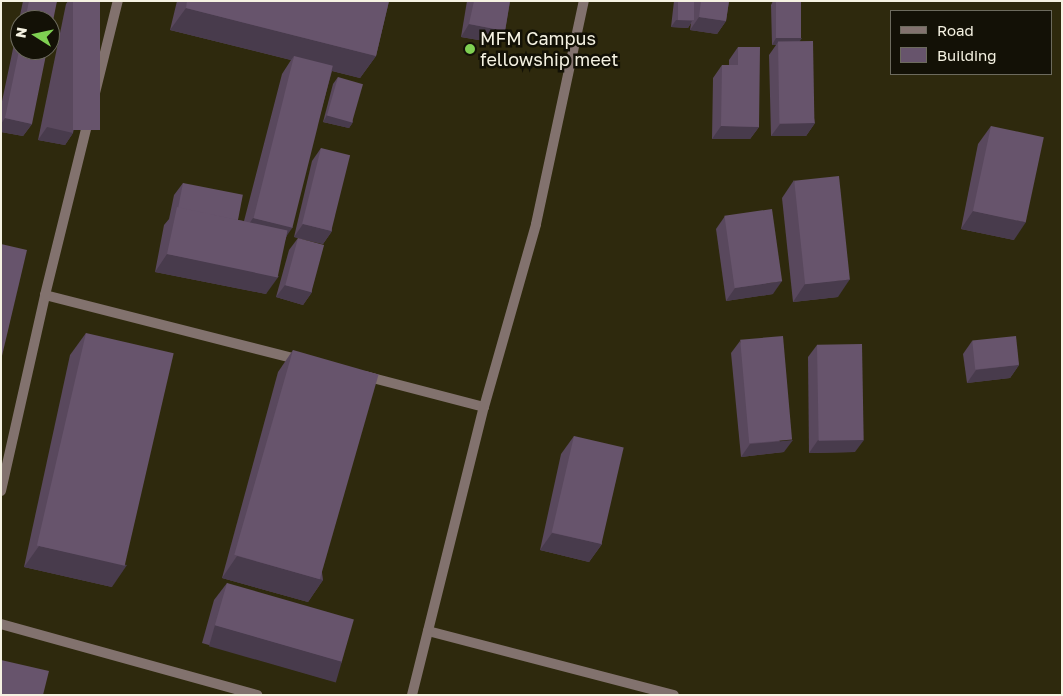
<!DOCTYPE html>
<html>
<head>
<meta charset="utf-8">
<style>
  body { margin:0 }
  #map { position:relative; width:1063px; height:696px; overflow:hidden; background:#2e290d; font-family:"Golos Text",sans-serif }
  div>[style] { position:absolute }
  .minor>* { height:10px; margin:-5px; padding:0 5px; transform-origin:5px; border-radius:5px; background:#82726e }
  .wall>* { inset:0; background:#59485d }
  .shaded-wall>* { inset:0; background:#483b4c; transform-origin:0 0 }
  .building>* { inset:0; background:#67546c; transform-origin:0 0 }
  .dots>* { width:14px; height:14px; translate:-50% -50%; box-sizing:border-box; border:2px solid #131106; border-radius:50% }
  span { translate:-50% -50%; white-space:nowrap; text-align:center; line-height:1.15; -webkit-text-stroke:5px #131106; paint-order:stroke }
  .poi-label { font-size:18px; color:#f5f2e2 }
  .left { translate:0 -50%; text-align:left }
  .frame { position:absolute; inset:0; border:2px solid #f5f2e2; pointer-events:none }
  .legend { position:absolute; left:890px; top:10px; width:162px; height:65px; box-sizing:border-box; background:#131106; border:1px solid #6d6b5e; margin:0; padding:6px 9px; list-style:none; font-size:15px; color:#f5f2e2 }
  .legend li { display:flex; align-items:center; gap:10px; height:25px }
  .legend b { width:25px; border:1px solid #6d6b5e }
  .north { position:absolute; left:10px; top:10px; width:50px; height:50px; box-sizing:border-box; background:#131106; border:1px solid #6d6b5e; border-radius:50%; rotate:280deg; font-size:14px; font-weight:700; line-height:20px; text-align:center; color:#f5f2e2 }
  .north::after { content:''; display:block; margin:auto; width:18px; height:22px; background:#7fd052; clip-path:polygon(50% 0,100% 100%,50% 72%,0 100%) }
</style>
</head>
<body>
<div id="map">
  <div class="minor">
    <div style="left:45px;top:295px;width:263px;rotate:14.3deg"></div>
    <div style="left:365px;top:376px;width:123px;rotate:14.6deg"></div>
    <div style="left:1px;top:491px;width:201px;rotate:-77.3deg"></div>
    <div style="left:45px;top:295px;width:303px;rotate:-76.1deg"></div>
    <div style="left:1px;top:624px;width:266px;rotate:15.5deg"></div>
    <div style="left:428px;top:631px;width:254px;rotate:14.6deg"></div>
    <div style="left:412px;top:695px;width:297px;rotate:-76deg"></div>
    <div style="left:484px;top:407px;width:190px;rotate:-74.1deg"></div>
    <div style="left:536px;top:224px;width:228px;rotate:-77.9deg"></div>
  </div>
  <div class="wall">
    <div style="clip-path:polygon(23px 1px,57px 1px,50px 20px,20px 20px,20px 50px,32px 124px,23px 136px,1px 132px,1px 106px)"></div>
    <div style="clip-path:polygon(68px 1px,100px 1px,73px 133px,65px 145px,38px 140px,66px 4px)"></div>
    <div style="clip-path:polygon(177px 1px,389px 1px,376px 56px,360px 78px,332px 71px,287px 235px,266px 294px,155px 272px,164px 225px,169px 219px,174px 195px,183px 183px,238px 220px,244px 221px,282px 74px,291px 60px,170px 30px)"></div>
    <div style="clip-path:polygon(467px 1px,510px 1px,505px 31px,496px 43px,461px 37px)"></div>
    <div style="clip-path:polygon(674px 1px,729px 1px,726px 21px,717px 34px,690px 30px,691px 23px,688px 28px,671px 27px)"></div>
    <div style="clip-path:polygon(773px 1px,801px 1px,799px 42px,815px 123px,806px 136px,771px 136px,769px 55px,776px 45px,772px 45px,771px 5px)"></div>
    <div style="clip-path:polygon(738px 47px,759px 127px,750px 139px,712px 139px,713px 78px,722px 65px,729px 65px,729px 60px)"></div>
    <div style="clip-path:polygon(338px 77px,353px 122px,349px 128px,323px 122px,333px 84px)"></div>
    <div style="clip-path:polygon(991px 126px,1014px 240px,961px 229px,978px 144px)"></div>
    <div style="clip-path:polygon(321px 148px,332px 231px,323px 244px,294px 237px,312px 161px)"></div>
    <div style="clip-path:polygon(794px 180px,838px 297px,793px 302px,782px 198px)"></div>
    <div style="clip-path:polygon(725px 216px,773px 294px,726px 301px,716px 229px)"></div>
    <div style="clip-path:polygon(298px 238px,312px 292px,303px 305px,276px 297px,289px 250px)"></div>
    <div style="clip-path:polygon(86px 333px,112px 587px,24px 567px,70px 355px)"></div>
    <div style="clip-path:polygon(740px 341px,784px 452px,741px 457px,731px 353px)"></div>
    <div style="clip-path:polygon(972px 341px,1019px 365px,1010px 378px,967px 383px,963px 354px)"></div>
    <div style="clip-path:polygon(817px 345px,855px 452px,809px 453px,808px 357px)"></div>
    <div style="clip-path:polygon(293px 350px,323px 580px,308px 602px,222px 578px,278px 372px)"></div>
    <div style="clip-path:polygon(574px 436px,602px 544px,589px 562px,540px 550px,561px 454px)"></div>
    <div style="clip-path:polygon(227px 583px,342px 662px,329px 680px,202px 643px,214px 600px)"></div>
  </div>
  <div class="shaded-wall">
    <div style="clip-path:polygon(186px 8px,376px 56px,360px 78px,293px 61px,294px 56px,291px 60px,170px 30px)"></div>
    <div style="clip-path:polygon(699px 17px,726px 21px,717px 34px,690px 30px)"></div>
    <div style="clip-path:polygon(676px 20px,692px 21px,688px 28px,671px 27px)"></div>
    <div style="clip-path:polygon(469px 24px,505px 31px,496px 43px,461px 37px)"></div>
    <div style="clip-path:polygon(776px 38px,802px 38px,798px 44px,778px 42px,776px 45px,772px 45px)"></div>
    <div style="clip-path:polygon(327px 115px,353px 122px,349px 128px,323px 122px)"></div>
    <div style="clip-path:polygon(5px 118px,32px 124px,23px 136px,1px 132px,1px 124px)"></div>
    <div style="clip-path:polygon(815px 123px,806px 136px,771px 136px,780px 124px)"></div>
    <div style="clip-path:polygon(721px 126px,759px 127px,750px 139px,712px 139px)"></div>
    <div style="clip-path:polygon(47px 127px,73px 133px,65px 145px,38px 140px)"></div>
    <div style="clip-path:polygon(973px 211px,1026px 222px,1014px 240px,961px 229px)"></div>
    <div style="clip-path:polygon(253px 218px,293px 227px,280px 245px,241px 236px)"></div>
    <div style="clip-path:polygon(303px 224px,332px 231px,323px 244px,294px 237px)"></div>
    <div style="clip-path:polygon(167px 254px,279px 276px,266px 294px,155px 272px)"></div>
    <div style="clip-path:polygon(850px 279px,838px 297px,793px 302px,805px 284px)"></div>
    <div style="clip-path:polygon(782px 281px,773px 294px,726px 301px,735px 288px)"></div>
    <div style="clip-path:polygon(285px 285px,312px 292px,303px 305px,276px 297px)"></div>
    <div style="clip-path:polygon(1019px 365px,1010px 378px,967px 383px,976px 370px)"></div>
    <div style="clip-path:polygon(793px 440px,784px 452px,741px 457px,750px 444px)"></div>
    <div style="clip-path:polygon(818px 440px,864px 440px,855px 452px,809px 453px)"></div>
    <div style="clip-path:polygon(552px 533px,602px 544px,589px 562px,540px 550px)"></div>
    <div style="clip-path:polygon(39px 546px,127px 565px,112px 587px,24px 567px)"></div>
    <div style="clip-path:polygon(237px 556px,323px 580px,308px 602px,222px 578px)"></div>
    <div style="left:215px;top:625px;width:132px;height:22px;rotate:16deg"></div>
  </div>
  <div class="building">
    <div style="clip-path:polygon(29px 1px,57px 1px,50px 36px,50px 20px,25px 20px)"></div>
    <div style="left:73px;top:1px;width:27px;height:129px"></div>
    <div style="clip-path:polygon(187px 1px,389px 1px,376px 56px,186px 8px)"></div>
    <div style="clip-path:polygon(474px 1px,510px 1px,505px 31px,469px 24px)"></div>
    <div style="left:678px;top:1px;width:16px;height:19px"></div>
    <div style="clip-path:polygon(701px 1px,729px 1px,726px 21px,699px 17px)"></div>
    <div style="left:776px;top:1px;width:25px;height:37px"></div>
    <div style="left:813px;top:41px;width:82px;height:35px;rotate:89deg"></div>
    <div style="clip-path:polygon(20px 46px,20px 50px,47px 50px,32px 124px,5px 118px)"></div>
    <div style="clip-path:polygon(738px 47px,760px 47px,759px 127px,721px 126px,722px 65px,738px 65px)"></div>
    <div style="left:294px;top:56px;width:40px;height:167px;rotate:14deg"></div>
    <div style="left:338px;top:77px;width:26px;height:40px;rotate:16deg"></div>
    <div style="left:991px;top:126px;width:54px;height:87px;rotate:12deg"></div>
    <div style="left:321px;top:148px;width:30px;height:78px;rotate:14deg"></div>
    <div style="left:839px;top:176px;width:104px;height:45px;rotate:84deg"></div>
    <div style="left:183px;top:183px;width:61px;height:26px;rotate:11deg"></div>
    <div style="left:177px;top:207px;width:113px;height:48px;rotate:12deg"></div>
    <div style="left:772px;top:209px;width:73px;height:48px;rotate:82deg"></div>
    <div style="left:298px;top:238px;width:27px;height:49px;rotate:15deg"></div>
    <div style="clip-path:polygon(1px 244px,27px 250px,1px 360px)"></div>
    <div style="left:86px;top:333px;width:90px;height:218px;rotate:13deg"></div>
    <div style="left:783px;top:336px;width:104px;height:43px;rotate:85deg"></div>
    <div style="left:1016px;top:336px;width:29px;height:44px;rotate:84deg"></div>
    <div style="left:862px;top:344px;width:96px;height:45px;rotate:89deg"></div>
    <div style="left:293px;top:350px;width:89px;height:213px;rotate:16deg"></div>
    <div style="left:574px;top:436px;width:51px;height:99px;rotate:13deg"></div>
    <div style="left:227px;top:583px;width:132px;height:44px;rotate:16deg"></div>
    <div style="clip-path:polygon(1px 660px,49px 671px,43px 695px,1px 695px)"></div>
  </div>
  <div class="dots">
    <div style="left:470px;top:49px;background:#7fd052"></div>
  </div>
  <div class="poi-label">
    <span class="left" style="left:480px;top:49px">MFM Campus<br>fellowship meet</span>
  </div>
  <div class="frame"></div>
  <ul class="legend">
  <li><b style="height:6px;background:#82726e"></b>Road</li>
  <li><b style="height:14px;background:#67546c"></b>Building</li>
  </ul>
  <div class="north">N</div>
</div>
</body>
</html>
